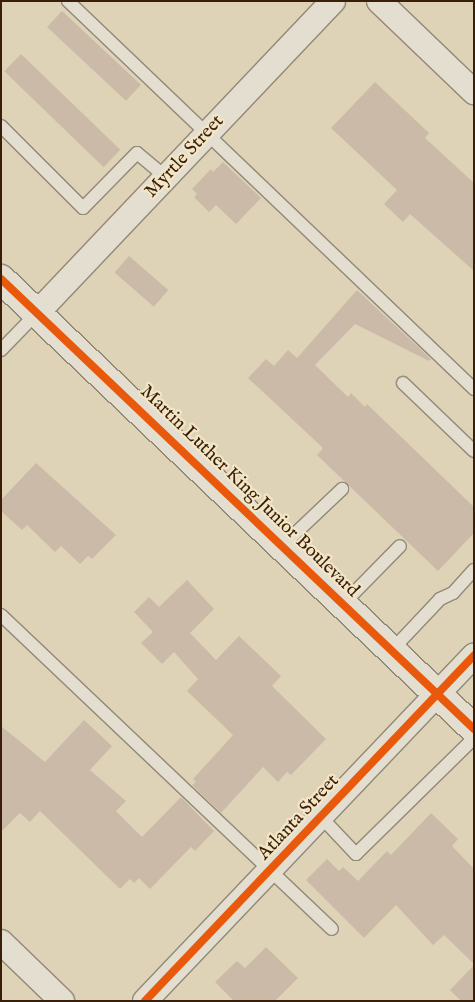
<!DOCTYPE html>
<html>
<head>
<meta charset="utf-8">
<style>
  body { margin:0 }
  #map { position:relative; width:475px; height:1002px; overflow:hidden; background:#ded3b7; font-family:"IM FELL English",serif }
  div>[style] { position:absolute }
  .building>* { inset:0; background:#ccbaa8; transform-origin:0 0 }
  .roads { filter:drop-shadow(1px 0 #938977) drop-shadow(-1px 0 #938977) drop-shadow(0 1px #938977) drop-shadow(0 -1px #938977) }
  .service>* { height:12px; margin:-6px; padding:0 6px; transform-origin:6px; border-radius:6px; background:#e3ded0 }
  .minor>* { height:24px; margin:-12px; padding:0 12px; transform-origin:12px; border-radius:12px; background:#e3ded0 }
  .secondary>* { height:28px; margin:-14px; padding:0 14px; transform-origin:14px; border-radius:14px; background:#e3ded0 }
  .cycleway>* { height:8px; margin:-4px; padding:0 4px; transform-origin:4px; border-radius:4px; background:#e8590c }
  span { translate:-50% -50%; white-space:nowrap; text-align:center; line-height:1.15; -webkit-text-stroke:4.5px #f3e6c6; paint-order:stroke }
  .street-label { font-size:19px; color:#391f0a }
  .frame { position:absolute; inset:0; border:2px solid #391f0a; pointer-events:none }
</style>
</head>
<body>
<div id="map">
  <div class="building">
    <div style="left:62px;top:11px;width:108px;height:22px;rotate:43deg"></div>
    <div style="left:21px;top:54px;width:138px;height:24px;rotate:44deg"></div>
    <div style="clip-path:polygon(375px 82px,429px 133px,425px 138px,474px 183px,474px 271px,410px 214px,403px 222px,384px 204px,397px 190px,331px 128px)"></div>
    <div style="clip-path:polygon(223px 162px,261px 198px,236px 224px,216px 205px,209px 212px,194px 197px,197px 194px,192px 189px,211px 169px,213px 172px)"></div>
    <div style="left:129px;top:256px;width:52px;height:22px;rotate:41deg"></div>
    <div style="clip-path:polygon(357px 290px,431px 359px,429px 361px,355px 324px,315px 365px,348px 397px,351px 393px,365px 407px,367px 404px,474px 507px,474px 533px,438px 571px,317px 455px,323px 448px,248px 378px,266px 359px,274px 366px,288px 350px,297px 358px)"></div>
    <div style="clip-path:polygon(36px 463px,116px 535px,92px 559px,88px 556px,80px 564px,61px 546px,55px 552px,27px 525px,22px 530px,1px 511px,1px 500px)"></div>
    <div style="clip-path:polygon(187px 580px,214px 609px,190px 633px,216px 660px,239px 636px,281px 676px,272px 686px,326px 739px,291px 775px,287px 772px,278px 782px,263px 767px,221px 813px,192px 785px,196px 782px,193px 779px,233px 735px,187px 691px,198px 679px,174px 652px,162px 664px,141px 643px,153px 632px,134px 612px,149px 597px,159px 607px)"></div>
    <div style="clip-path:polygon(84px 720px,112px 746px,90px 770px,126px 801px,116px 811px,142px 837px,181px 797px,214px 831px,195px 851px,191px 847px,150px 889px,139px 878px,134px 883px,130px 879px,120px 889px,40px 811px,30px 822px,20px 813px,1px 832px,1px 726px,45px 762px)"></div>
    <div style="clip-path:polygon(431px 813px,458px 839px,452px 846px,474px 869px,474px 964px,444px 935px,433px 945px,396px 905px,364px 938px,306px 880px,327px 859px,339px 871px,343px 867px,358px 881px,387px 851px,391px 855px)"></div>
    <div style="clip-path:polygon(266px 947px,298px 978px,275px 1001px,234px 1001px,215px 982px,237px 961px,245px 968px)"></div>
    <div style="clip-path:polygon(474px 965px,474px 1001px,461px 1001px,450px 990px)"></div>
  </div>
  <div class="roads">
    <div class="service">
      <div style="left:68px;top:1px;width:562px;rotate:43.7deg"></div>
      <div style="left:1px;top:126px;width:116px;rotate:45deg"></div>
      <div style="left:83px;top:208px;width:77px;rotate:-45.5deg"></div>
      <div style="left:137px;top:153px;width:38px;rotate:40deg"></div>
      <div style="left:1px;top:350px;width:52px;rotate:-45.8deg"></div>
      <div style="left:403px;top:383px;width:98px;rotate:43.8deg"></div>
      <div style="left:282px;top:546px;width:83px;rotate:-43.5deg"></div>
      <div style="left:343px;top:604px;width:81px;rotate:-45.5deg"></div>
      <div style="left:1px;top:615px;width:456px;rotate:43.5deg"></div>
      <div style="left:392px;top:650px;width:70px;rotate:-46.7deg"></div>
      <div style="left:440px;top:599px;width:14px;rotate:-25deg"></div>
      <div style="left:453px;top:593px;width:31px;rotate:-48deg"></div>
      <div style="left:321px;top:817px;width:51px;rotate:46.6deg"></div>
      <div style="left:356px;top:854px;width:165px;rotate:-44.5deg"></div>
    </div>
    <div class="minor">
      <div style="left:379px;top:1px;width:132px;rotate:43.8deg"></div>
      <div style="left:37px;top:313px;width:430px;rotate:-46.5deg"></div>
      <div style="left:1px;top:942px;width:85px;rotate:44deg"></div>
      <div style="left:145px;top:1001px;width:477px;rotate:-46.4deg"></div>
    </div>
    <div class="secondary">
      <div style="left:1px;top:279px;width:653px;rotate:43.57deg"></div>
    </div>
  </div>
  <div class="cycleway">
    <div style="left:1px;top:279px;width:653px;rotate:43.57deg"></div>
    <div style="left:145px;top:1001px;width:477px;rotate:-46.4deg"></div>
  </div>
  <div class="street-label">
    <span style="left:185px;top:157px;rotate:-47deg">Myrtle Street</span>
    <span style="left:249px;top:492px;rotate:44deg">Martin Luther King Junior Boulevard</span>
    <span style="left:299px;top:818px;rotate:-47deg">Atlanta Street</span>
  </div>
  <div class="frame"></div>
</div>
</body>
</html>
